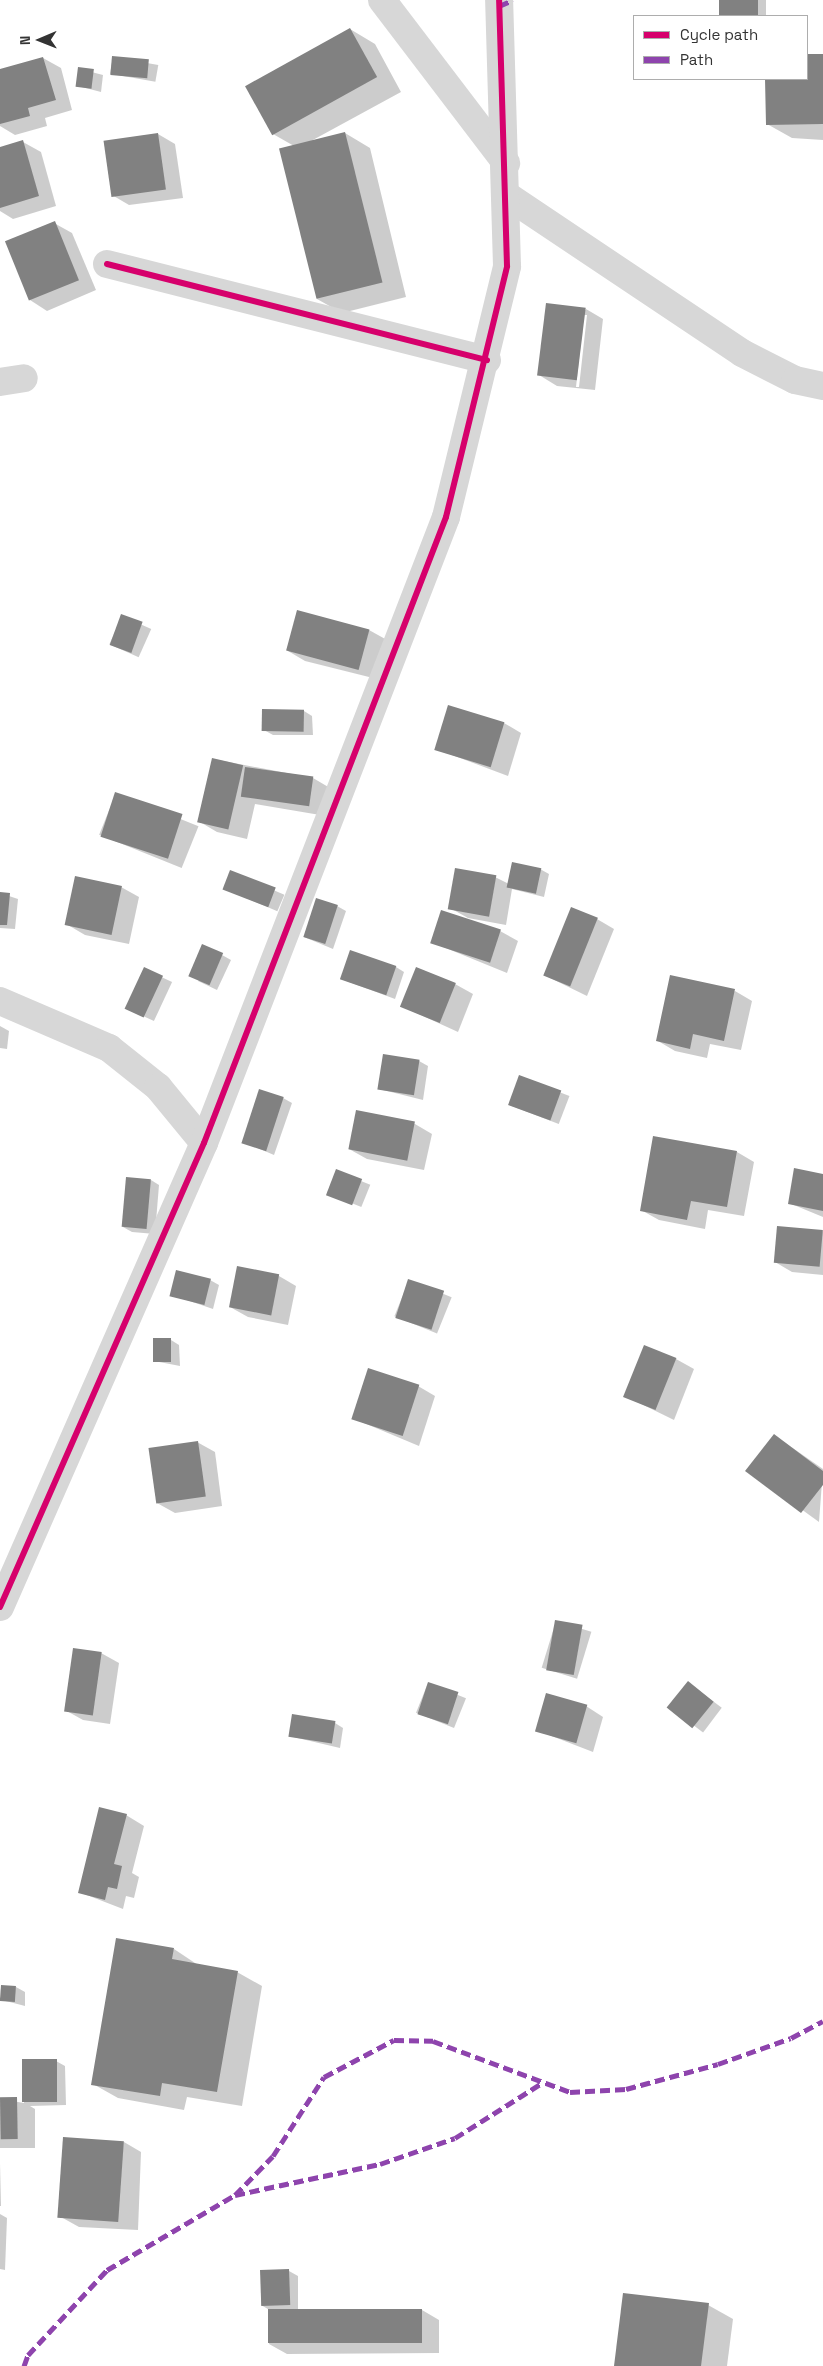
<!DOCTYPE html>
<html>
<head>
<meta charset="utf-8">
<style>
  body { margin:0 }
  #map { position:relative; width:823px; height:2366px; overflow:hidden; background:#fff; font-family:"Space Grotesk",sans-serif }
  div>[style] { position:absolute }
  .shadow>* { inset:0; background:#0003; transform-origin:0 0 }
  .building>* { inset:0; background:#818181; transform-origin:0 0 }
  .street>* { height:28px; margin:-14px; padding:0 14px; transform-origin:14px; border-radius:14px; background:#d7d7d7 }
  .quiet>* { height:5px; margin-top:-2.5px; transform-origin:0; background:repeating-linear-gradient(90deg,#8e44ad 0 10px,transparent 0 15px) }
  .cycleway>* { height:6px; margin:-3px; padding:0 3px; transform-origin:3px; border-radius:3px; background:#d6006c }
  span { translate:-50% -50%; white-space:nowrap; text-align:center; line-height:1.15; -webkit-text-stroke:5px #fff; paint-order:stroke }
  .legend { position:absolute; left:633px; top:15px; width:175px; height:65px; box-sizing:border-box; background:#fff; border:1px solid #adadad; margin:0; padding:6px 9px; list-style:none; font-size:15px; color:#333 }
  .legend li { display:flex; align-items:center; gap:10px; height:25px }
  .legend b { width:25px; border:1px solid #adadad }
  .north { position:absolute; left:15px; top:15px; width:50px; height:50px; -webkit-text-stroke:4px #fff; paint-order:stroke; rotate:269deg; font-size:14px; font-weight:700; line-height:20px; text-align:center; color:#333 }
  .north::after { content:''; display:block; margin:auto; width:18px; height:22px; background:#333; clip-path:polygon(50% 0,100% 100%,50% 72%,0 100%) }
</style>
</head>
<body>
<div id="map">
  <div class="shadow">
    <div style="left:721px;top:0;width:45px;height:16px"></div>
    <div style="clip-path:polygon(350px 29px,375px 44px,401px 92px,311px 141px,345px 133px,370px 148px,406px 297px,342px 313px,317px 299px,294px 146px,273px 134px)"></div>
    <div style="clip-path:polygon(807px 55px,823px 55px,823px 140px,792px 138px,767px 124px,767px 79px,807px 79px)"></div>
    <div style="left:113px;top:57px;width:46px;height:17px;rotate:10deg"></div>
    <div style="clip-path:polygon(43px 58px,61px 68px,72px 110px,45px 118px,47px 126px,15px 135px,0 126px,0 70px)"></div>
    <div style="clip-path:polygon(80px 69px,103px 75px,101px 92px,78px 86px)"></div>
    <div style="clip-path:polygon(158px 134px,175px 144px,183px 198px,129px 205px,112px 195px)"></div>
    <div style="clip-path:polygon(23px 142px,41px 152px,56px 206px,13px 219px,0 211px,0 148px)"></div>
    <div style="clip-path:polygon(54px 223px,72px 233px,96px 290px,47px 311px,30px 300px)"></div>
    <div style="clip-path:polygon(evenodd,586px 309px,603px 319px,595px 390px,557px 386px,539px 375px,586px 309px,584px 315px,587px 315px,579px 387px,576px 387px,584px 315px)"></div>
    <div style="left:122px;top:616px;width:32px;height:31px;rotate:24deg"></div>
    <div style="clip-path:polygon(369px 630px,387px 640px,377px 679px,305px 661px,288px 651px)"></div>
    <div style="clip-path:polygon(304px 711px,312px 716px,313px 735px,273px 735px,264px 730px)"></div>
    <div style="clip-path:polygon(504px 723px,521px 733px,508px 776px,436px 749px)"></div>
    <div style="clip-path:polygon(213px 759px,313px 778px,330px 788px,326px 816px,255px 804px,247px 839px,217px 832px,200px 822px)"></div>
    <div style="left:116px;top:793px;width:89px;height:45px;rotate:22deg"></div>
    <div style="clip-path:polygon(540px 869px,549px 874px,544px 897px,512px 889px,506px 925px,468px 918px,450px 908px,495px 877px,509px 884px)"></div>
    <div style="left:231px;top:872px;width:58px;height:18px;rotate:23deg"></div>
    <div style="clip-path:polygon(121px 887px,139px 897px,129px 944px,85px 935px,68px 925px)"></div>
    <div style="clip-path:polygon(0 893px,18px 899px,15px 929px,0 928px)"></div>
    <div style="clip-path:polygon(337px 906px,346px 911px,333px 949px,304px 937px)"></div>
    <div style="clip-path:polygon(597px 919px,614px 929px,587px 996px,544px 975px)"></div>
    <div style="clip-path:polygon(500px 931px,518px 941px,507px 973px,431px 942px)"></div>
    <div style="clip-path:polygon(222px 955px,231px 960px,217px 990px,198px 981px)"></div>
    <div style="clip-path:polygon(396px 967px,404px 972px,395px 999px,341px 979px)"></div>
    <div style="left:144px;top:969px;width:31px;height:43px;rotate:25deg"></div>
    <div style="clip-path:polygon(455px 984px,473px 994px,458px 1032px,401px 1006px)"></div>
    <div style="clip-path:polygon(735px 991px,752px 1001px,741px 1050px,710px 1044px,707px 1058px,675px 1051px,658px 1041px)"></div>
    <div style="clip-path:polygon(0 1026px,9px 1031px,7px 1049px,0 1048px)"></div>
    <div style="clip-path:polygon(419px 1061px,428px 1066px,423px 1100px,379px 1089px)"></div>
    <div style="left:520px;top:1077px;width:53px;height:30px;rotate:21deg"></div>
    <div style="clip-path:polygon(283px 1098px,292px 1103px,274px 1155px,243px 1142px)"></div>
    <div style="clip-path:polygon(357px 1111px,415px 1124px,432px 1134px,424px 1170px,367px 1159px,349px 1149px)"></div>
    <div style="clip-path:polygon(654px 1138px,737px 1152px,754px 1162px,744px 1216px,708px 1210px,705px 1229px,659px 1220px,641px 1210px)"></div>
    <div style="left:336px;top:1171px;width:37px;height:24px;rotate:22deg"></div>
    <div style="clip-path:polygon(823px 1175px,823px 1217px,789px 1203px)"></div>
    <div style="clip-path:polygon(151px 1180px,159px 1185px,155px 1234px,132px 1232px,123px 1227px)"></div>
    <div style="clip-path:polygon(823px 1231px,823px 1275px,792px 1272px,775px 1262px)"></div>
    <div style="clip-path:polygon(279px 1276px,296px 1286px,288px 1325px,248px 1317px,230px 1307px)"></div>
    <div style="clip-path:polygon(210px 1280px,219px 1285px,213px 1309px,172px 1295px)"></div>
    <div style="left:409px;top:1280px;width:46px;height:39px;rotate:22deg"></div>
    <div style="clip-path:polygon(171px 1340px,179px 1345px,180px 1366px,154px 1361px)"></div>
    <div style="clip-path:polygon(676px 1359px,694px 1369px,674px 1420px,625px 1396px)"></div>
    <div style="clip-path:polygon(418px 1386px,435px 1396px,419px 1446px,352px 1418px)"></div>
    <div style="clip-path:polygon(774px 1435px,823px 1469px,819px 1522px,747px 1470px)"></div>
    <div style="clip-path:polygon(197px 1442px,215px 1452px,222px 1506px,175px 1513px,157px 1503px)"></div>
    <div style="left:556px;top:1621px;width:37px;height:49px;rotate:17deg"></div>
    <div style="clip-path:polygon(101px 1653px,119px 1663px,110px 1724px,83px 1720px,65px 1710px)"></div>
    <div style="left:428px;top:1683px;width:41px;height:32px;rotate:22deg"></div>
    <div style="left:689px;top:1683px;width:41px;height:31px;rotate:37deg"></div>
    <div style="clip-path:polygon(586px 1706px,603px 1717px,593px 1752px,536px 1730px)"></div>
    <div style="clip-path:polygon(335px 1723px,343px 1728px,340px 1748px,289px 1736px)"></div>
    <div style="clip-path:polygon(126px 1815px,144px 1826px,132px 1873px,139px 1877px,134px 1898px,126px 1896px,123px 1909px,79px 1892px)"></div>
    <div style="clip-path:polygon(174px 1949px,198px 1965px,237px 1972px,262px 1986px,242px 2106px,187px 2097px,184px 2110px,118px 2098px,93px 2084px)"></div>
    <div style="clip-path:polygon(16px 1987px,25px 1992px,25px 2006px,2px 2000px)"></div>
    <div style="clip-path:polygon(23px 2061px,56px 2061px,65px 2066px,66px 2105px,30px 2106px,35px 2109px,35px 2148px,0 2148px,0 2099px,24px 2103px)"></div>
    <div style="clip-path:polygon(124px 2142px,141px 2152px,138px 2230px,79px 2227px,61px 2217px)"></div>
    <div style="clip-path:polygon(0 2163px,1px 2206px,0 2206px)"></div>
    <div style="clip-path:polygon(0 2214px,7px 2218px,5px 2270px,0 2269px)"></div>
    <div style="clip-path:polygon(261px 2271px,289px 2271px,298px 2276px,298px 2311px,422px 2310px,439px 2320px,439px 2353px,287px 2354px,269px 2344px,273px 2312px,261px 2305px)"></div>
    <div style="clip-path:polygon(708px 2305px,733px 2319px,727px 2366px,615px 2366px)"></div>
  </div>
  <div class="building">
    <div style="left:719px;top:0;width:39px;height:16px"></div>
    <div style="left:350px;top:28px;width:56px;height:120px;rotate:61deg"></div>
    <div style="clip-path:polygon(807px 54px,823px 54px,823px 124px,766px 125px,765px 79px,807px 79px)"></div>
    <div style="left:112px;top:56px;width:37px;height:19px;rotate:5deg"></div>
    <div style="clip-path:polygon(43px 57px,56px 100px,28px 108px,30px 116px,0 124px,0 69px)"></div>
    <div style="left:78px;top:67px;width:16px;height:20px;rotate:7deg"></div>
    <div style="left:345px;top:132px;width:155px;height:68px;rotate:76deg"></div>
    <div style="left:158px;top:133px;width:57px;height:55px;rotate:82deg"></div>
    <div style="clip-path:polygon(23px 140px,39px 196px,0 208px,0 147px)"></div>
    <div style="left:55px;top:221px;width:64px;height:54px;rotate:68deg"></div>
    <div style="left:546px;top:303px;width:40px;height:73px;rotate:7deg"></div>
    <div style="left:297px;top:610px;width:75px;height:42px;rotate:15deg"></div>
    <div style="left:121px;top:614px;width:23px;height:33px;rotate:20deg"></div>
    <div style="left:448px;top:705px;width:59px;height:47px;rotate:17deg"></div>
    <div style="left:262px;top:709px;width:42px;height:22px;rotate:1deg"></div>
    <div style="left:212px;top:758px;width:32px;height:66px;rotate:13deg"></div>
    <div style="left:245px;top:767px;width:69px;height:30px;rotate:8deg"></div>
    <div style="left:115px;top:792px;width:71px;height:47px;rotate:18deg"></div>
    <div style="left:512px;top:862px;width:30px;height:26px;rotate:12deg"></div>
    <div style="left:455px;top:868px;width:42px;height:42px;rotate:10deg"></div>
    <div style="left:230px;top:870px;width:49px;height:21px;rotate:21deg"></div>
    <div style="left:75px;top:876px;width:48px;height:50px;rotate:12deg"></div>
    <div style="clip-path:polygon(0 892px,10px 893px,7px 925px,0 925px)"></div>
    <div style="left:316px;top:898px;width:23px;height:41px;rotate:18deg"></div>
    <div style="left:571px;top:907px;width:29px;height:74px;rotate:22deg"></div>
    <div style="left:441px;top:910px;width:63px;height:35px;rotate:18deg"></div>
    <div style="left:202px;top:944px;width:23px;height:35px;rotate:23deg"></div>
    <div style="left:350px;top:950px;width:49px;height:31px;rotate:19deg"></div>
    <div style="left:144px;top:967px;width:21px;height:46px;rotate:25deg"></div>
    <div style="left:416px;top:967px;width:43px;height:43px;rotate:22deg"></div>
    <div style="clip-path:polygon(670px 975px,735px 989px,724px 1041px,693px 1034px,690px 1049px,656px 1041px)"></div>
    <div style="left:383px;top:1054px;width:37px;height:36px;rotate:9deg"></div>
    <div style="left:519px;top:1075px;width:45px;height:32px;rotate:20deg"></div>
    <div style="left:259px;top:1089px;width:26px;height:57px;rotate:18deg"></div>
    <div style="left:356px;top:1110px;width:60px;height:40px;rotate:11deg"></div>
    <div style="clip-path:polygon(653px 1136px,737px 1151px,727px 1207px,691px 1201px,687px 1220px,640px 1211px)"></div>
    <div style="clip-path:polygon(794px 1168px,823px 1174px,823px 1211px,788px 1204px)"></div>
    <div style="left:336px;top:1169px;width:28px;height:28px;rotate:21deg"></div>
    <div style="left:126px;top:1177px;width:25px;height:50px;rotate:5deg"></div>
    <div style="left:777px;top:1226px;width:46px;height:37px;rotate:5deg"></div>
    <div style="left:237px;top:1266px;width:43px;height:42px;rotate:11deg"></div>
    <div style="left:176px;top:1270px;width:36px;height:27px;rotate:14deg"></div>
    <div style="left:408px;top:1279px;width:38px;height:41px;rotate:18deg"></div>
    <div style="left:171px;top:1338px;width:24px;height:18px;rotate:90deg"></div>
    <div style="left:644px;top:1345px;width:35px;height:56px;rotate:22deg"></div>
    <div style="left:368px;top:1368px;width:54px;height:54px;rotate:18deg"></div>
    <div style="clip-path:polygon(774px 1434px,823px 1471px,823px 1485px,801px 1513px,745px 1471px)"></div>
    <div style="left:198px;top:1441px;width:56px;height:50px;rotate:82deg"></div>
    <div style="left:555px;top:1620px;width:28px;height:51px;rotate:10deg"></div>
    <div style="left:73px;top:1648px;width:29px;height:64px;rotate:8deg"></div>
    <div style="left:688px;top:1681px;width:33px;height:34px;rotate:39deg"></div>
    <div style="left:428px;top:1682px;width:32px;height:34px;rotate:18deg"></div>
    <div style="left:546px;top:1693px;width:43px;height:40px;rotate:16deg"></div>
    <div style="left:292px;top:1714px;width:44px;height:23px;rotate:9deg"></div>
    <div style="clip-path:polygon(99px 1807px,127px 1814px,114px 1864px,122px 1866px,117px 1889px,108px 1887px,105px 1900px,78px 1893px)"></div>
    <div style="clip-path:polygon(116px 1938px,174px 1948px,172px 1959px,238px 1971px,217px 2092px,162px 2083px,160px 2096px,91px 2085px)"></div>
    <div style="left:1px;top:1985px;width:15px;height:16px;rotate:4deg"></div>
    <div style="left:22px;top:2059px;width:35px;height:43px"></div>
    <div style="left:17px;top:2097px;width:42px;height:17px;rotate:89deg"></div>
    <div style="left:63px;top:2137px;width:61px;height:81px;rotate:4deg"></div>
    <div style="left:289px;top:2269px;width:36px;height:29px;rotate:88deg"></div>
    <div style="clip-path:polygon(623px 2293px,709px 2303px,701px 2366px,614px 2366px)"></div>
    <div style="left:422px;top:2309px;width:34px;height:154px;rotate:90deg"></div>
  </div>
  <div class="street">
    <div style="left:382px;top:0;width:205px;rotate:52.7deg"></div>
    <div style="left:506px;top:195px;width:284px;rotate:33.8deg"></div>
    <div style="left:742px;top:353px;width:59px;rotate:27deg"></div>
    <div style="left:795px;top:380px;width:29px;rotate:12deg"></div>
    <div style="left:107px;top:264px;width:392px;rotate:14.2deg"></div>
    <div style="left:0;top:382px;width:24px;rotate:-9deg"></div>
    <div style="left:0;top:1001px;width:119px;rotate:23.3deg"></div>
    <div style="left:109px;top:1048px;width:63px;rotate:38.5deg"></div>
    <div style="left:158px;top:1087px;width:72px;rotate:50.6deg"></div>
    <div style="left:0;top:1607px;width:507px;rotate:-66.27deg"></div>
    <div style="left:204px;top:1143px;width:671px;rotate:-68.86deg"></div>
    <div style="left:446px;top:517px;width:258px;rotate:-76.3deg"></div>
    <div style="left:507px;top:266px;width:266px;rotate:-91.7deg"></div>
  </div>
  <div class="quiet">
    <div style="left:499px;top:6px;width:15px;rotate:-23deg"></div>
    <div style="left:235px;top:2195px;width:148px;rotate:-12.1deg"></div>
    <div style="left:380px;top:2164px;width:79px;rotate:-19.1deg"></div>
    <div style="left:455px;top:2138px;width:103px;rotate:-32.3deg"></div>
    <div style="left:24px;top:2366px;width:12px;rotate:-70deg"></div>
    <div style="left:28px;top:2355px;width:116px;rotate:-47.1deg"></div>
    <div style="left:107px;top:2270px;width:148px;rotate:-30.4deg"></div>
    <div style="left:235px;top:2195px;width:54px;rotate:-45.7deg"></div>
    <div style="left:273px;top:2156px;width:94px;rotate:-57.2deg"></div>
    <div style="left:324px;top:2077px;width:79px;rotate:-27.9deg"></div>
    <div style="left:394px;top:2040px;width:39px;rotate:1deg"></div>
    <div style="left:433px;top:2041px;width:146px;rotate:20.4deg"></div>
    <div style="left:570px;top:2092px;width:56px;rotate:-3.1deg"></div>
    <div style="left:626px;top:2089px;width:95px;rotate:-15.2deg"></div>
    <div style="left:718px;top:2064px;width:77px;rotate:-19.6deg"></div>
    <div style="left:791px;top:2038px;width:36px;rotate:-28deg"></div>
  </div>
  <div class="cycleway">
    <div style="left:107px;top:264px;width:392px;rotate:14.2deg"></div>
    <div style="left:0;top:1607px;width:507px;rotate:-66.27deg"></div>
    <div style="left:204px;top:1143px;width:671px;rotate:-68.86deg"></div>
    <div style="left:446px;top:517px;width:258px;rotate:-76.3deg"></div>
    <div style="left:507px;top:266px;width:266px;rotate:-91.7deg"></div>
  </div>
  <ul class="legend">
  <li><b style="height:6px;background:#d6006c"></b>Cycle path</li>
  <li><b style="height:6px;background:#8e44ad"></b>Path</li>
  </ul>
  <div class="north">N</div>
</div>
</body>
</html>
